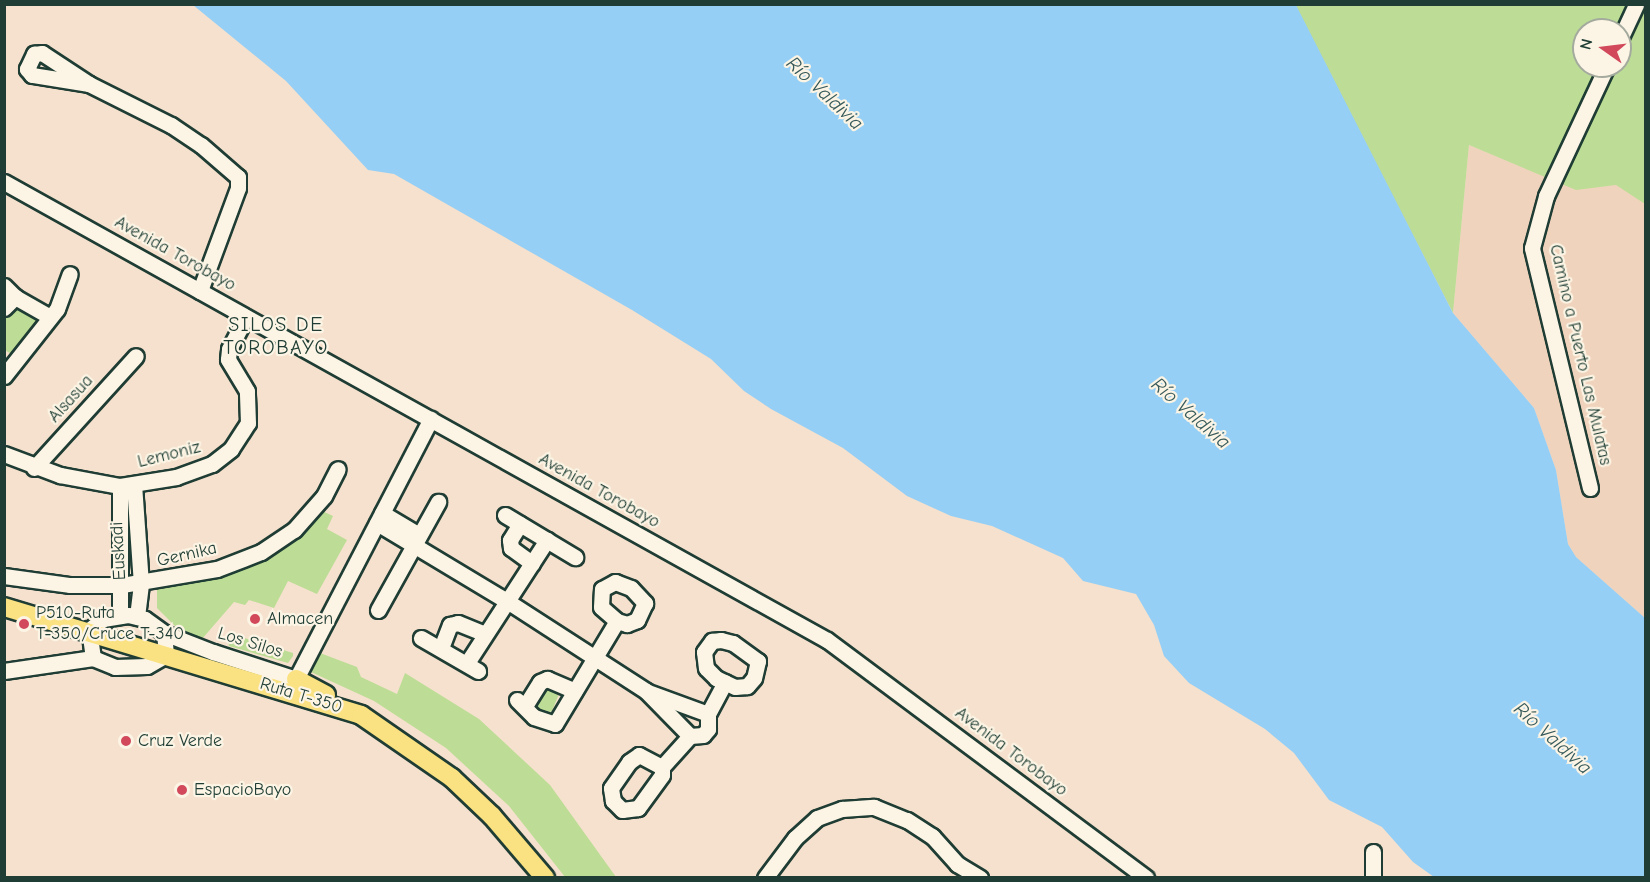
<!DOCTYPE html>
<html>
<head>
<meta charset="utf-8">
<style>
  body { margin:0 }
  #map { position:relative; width:1650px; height:882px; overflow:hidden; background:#f5e1cd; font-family:"Comic Neue",sans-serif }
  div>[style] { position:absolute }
  .built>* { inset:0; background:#f0d3bc }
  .green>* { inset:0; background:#bddd96 }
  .water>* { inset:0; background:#96cff5 }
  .roads { filter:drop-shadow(2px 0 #1f3d34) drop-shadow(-2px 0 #1f3d34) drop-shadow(0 2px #1f3d34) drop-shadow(0 -2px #1f3d34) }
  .minor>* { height:15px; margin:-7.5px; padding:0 7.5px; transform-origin:7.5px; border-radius:7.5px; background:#fcf5e5 }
  .major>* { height:18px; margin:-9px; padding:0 9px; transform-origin:9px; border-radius:9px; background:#fae181 }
  .dots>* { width:16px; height:16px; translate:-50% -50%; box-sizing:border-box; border:3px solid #fcf5e5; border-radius:50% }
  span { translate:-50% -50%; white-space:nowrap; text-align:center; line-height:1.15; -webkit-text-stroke:4.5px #fcf5e5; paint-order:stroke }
  .street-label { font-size:18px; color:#1f3d34 }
  .poi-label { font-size:18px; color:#1f3d34 }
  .left { translate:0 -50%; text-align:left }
  .water-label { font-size:20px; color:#375a5b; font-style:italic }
  .neighbourhood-label { font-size:20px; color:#1f3d34; letter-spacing:1.5px }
  .frame { position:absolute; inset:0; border:6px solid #1f3d34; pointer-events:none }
  .north { position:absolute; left:1572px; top:18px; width:60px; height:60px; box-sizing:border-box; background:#fcf5e5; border:2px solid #a4ab9e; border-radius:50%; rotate:284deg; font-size:16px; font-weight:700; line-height:24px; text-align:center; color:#1f3d34 }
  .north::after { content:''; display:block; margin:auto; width:21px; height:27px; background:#d1495b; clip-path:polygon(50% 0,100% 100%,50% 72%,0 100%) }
</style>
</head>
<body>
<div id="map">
  <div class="built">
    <div style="clip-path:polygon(1469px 145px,1576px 189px,1631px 183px,1645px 193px,1645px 618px,1576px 557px,1568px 544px,1556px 470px,1534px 408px,1453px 313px)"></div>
  </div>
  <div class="green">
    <div style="clip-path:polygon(evenodd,1294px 5px,1645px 5px,1645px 204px,1616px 185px,1576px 190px,1469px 145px,1453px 313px,1294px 5px,1584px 30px,1620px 30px,1620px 66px,1584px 66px,1584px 30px)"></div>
    <div style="clip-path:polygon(13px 305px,40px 320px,14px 356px,5px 350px,5px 318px)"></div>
    <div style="clip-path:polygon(320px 510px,333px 516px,327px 529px,347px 540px,317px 594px,288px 581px,274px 608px,249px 600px,245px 605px,234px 602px,202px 639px,175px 626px,157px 608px,157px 588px,246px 566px,293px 539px)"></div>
    <div style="clip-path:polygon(238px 636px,293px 653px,293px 656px,288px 663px,229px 646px,228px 641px)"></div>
    <div style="clip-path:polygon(320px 653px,357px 667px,361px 677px,397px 694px,405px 673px,479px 719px,550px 785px,616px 877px,565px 877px,509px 806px,446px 748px,374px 701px,311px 672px)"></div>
    <div style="clip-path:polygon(544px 685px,559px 694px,552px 711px,545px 714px,533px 706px)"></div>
  </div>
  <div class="water">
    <div style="clip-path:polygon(193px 5px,1296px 5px,1453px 313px,1534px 408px,1556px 470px,1568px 544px,1576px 557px,1645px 618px,1645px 877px,1434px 877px,1413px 862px,1382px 827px,1329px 800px,1294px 753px,1265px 729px,1189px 683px,1164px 656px,1154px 625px,1136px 594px,1083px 581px,1063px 558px,992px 526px,951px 516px,907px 496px,843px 448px,771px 409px,744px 391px,711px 359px,632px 310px,394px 174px,368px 170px,286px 81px)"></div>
  </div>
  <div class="roads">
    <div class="minor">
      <div style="left:1620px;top:39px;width:38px;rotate:-65deg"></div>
      <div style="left:89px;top:84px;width:58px;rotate:-171deg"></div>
      <div style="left:32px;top:75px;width:8px;rotate:-130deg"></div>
      <div style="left:27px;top:69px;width:17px;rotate:-65deg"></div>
      <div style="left:34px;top:54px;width:8px;rotate:-7deg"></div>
      <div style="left:42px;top:53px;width:56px;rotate:33.4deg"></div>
      <div style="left:89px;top:84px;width:92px;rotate:26.6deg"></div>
      <div style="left:171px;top:125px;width:36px;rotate:34deg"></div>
      <div style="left:201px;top:145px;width:49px;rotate:40.9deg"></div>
      <div style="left:238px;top:177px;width:11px;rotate:90deg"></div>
      <div style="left:238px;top:188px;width:110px;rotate:110.3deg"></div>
      <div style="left:4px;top:182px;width:942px;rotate:29.1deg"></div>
      <div style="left:827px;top:640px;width:398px;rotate:36.7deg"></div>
      <div style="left:4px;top:286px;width:16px;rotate:45deg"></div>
      <div style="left:15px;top:297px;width:40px;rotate:29.7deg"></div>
      <div style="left:4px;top:308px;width:16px;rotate:-45deg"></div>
      <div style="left:4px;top:376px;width:85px;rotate:-51.7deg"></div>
      <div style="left:57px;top:309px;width:37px;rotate:-70deg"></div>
      <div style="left:4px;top:454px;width:60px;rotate:20.6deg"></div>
      <div style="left:60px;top:475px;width:61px;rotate:10.4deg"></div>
      <div style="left:120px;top:486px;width:57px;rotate:-9.1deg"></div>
      <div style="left:176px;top:477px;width:38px;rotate:-20deg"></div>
      <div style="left:212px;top:464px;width:24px;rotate:-38deg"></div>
      <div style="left:231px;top:449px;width:31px;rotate:-57deg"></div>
      <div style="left:248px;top:423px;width:32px;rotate:-92deg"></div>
      <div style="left:247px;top:391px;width:37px;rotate:-121deg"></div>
      <div style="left:228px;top:359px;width:10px;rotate:-84deg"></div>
      <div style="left:229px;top:349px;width:36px;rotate:-62deg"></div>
      <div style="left:34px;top:468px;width:151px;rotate:-47.7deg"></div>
      <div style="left:134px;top:484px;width:100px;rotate:86deg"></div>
      <div style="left:141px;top:584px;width:33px;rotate:97deg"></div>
      <div style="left:1590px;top:488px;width:247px;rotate:-103.6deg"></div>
      <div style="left:1532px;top:248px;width:54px;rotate:-74.9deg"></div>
      <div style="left:1546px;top:196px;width:144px;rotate:-64.9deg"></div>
      <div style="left:382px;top:513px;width:43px;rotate:30.7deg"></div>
      <div style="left:505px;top:515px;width:82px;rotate:31deg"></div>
      <div style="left:377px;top:523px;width:152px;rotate:31deg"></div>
      <div style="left:507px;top:601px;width:166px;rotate:32.9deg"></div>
      <div style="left:646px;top:691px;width:63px;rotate:45.6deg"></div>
      <div style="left:690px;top:736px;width:13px;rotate:-4deg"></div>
      <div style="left:703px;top:735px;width:8px;rotate:-50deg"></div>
      <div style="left:708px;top:729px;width:15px;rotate:-90deg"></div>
      <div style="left:708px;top:714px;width:36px;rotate:-62deg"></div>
      <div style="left:520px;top:524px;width:19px;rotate:122deg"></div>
      <div style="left:510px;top:540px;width:8px;rotate:83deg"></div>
      <div style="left:511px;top:548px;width:26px;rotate:36deg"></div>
      <div style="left:4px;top:576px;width:67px;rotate:7.8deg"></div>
      <div style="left:70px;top:585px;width:52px"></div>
      <div style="left:122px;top:585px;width:96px;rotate:-9.6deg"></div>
      <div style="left:217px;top:569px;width:47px;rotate:-21.1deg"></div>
      <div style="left:261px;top:552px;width:40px;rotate:-34deg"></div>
      <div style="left:294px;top:530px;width:45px;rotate:-48.6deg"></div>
      <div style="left:324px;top:496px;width:30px;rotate:-63deg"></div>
      <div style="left:615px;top:582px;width:17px;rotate:21deg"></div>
      <div style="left:631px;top:588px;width:21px;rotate:47deg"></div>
      <div style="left:645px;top:603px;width:19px;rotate:115deg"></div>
      <div style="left:637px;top:620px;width:11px;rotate:158deg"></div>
      <div style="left:627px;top:624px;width:10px;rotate:-163deg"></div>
      <div style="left:617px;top:621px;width:21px;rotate:-139deg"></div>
      <div style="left:601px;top:607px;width:18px;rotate:-87deg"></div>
      <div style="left:602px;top:589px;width:15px;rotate:-28deg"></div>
      <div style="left:378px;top:610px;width:124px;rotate:-60.9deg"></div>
      <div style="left:120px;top:616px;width:130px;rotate:-90deg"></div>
      <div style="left:421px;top:638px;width:66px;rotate:30.1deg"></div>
      <div style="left:721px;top:640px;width:12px;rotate:14deg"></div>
      <div style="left:733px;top:643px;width:31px;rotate:36deg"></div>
      <div style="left:758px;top:661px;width:17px;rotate:103deg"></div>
      <div style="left:754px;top:678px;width:11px;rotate:131deg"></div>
      <div style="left:747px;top:686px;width:12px;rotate:175deg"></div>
      <div style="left:735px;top:687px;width:21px;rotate:-155deg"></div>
      <div style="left:716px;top:678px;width:14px;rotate:-135deg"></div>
      <div style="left:706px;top:668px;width:16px;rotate:-97deg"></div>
      <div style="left:704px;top:652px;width:14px;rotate:-54deg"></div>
      <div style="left:712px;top:641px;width:9px;rotate:-6deg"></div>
      <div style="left:441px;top:648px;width:25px;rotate:-69deg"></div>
      <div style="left:450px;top:625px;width:8px;rotate:-14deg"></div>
      <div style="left:458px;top:623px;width:29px;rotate:22deg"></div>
      <div style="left:93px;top:658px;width:28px;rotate:-98deg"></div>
      <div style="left:89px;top:630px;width:18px;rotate:-38deg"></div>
      <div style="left:103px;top:619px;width:25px;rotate:-9deg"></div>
      <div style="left:128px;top:615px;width:17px;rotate:13deg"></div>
      <div style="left:145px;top:619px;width:24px;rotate:36deg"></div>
      <div style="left:164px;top:633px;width:53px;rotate:21.2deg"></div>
      <div style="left:213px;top:652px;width:87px;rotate:18deg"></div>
      <div style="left:296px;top:679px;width:293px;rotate:-62.6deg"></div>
      <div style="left:467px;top:663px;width:147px;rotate:-57deg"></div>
      <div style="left:4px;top:671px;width:90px;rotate:-8.3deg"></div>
      <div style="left:93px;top:658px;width:24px;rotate:22deg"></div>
      <div style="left:115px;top:667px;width:32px;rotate:-2deg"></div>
      <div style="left:147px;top:666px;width:22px;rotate:-30deg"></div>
      <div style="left:166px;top:655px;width:22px;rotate:-95deg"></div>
      <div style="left:648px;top:692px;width:64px;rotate:20.1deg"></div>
      <div style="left:517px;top:700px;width:24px;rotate:45deg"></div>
      <div style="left:534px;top:717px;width:22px;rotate:18deg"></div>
      <div style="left:555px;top:724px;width:120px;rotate:-59deg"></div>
      <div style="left:525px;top:706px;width:28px;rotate:-58deg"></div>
      <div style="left:540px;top:682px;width:8px;rotate:-23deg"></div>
      <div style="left:547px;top:679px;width:30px;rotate:23deg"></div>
      <div style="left:639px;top:755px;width:26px;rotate:28deg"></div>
      <div style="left:662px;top:767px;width:8px;rotate:90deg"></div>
      <div style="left:662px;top:775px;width:41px;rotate:126deg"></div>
      <div style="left:638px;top:808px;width:16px;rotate:173deg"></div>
      <div style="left:622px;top:810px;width:13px;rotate:-135deg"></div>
      <div style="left:613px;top:801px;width:13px;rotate:-99deg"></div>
      <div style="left:611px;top:788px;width:32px;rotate:-55deg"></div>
      <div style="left:629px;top:762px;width:12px;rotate:-35deg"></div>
      <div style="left:662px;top:767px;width:42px;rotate:-47.9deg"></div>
      <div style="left:1373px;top:852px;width:26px;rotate:90deg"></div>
      <div style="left:765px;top:878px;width:50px;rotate:-53.1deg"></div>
      <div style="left:795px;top:838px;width:30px;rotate:-42deg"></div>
      <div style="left:817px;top:818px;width:27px;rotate:-20deg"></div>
      <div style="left:842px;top:809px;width:32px;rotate:-4deg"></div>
      <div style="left:874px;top:807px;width:35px;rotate:22deg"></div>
      <div style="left:907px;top:820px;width:30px;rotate:33deg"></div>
      <div style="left:932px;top:836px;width:38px;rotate:48deg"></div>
      <div style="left:957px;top:864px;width:27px;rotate:31deg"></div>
    </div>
    <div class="major">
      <div style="left:4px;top:607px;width:373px;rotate:16.8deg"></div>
      <div style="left:361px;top:715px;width:111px;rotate:34.7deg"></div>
      <div style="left:452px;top:778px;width:55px;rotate:43.5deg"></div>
      <div style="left:492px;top:816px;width:82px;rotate:49.5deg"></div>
      <div style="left:296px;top:679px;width:34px;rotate:28deg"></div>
    </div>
  </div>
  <div class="dots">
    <div style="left:255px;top:619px;background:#d1495b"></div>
    <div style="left:24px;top:624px;background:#d1495b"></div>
    <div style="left:126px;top:741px;background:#d1495b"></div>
    <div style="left:182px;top:790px;background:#d1495b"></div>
  </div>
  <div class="street-label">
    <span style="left:175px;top:254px;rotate:29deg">Avenida Torobayo</span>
    <span style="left:1580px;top:355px;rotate:77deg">Camino a Puerto Las Mulatas</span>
    <span style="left:71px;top:399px;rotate:-48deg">Alsasua</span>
    <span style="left:169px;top:455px;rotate:-14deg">Lemoniz</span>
    <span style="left:599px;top:491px;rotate:29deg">Avenida Torobayo</span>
    <span style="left:119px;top:551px;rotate:-93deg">Euskadi</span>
    <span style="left:187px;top:555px;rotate:-13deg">Gernika</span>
    <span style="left:250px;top:643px;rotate:17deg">Los Silos</span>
    <span style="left:301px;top:696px;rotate:17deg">Ruta T-350</span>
    <span style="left:1011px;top:752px;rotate:37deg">Avenida Torobayo</span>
  </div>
  <div class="poi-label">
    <span class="left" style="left:36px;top:624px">P510-Ruta<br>T-350/Cruce T-340</span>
    <span class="left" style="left:267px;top:619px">Almacen</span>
    <span class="left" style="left:138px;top:741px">Cruz Verde</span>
    <span class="left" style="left:194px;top:790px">EspacioBayo</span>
  </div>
  <div class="water-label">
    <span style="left:825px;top:93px;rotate:43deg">Río Valdivia</span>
    <span style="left:1191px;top:413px;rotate:41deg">Río Valdivia</span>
    <span style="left:1553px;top:738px;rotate:42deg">Río Valdivia</span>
  </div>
  <div class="neighbourhood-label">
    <span style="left:276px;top:336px">SILOS DE<br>TOROBAYO</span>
  </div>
  <div class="frame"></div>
  <div class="north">N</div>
</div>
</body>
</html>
